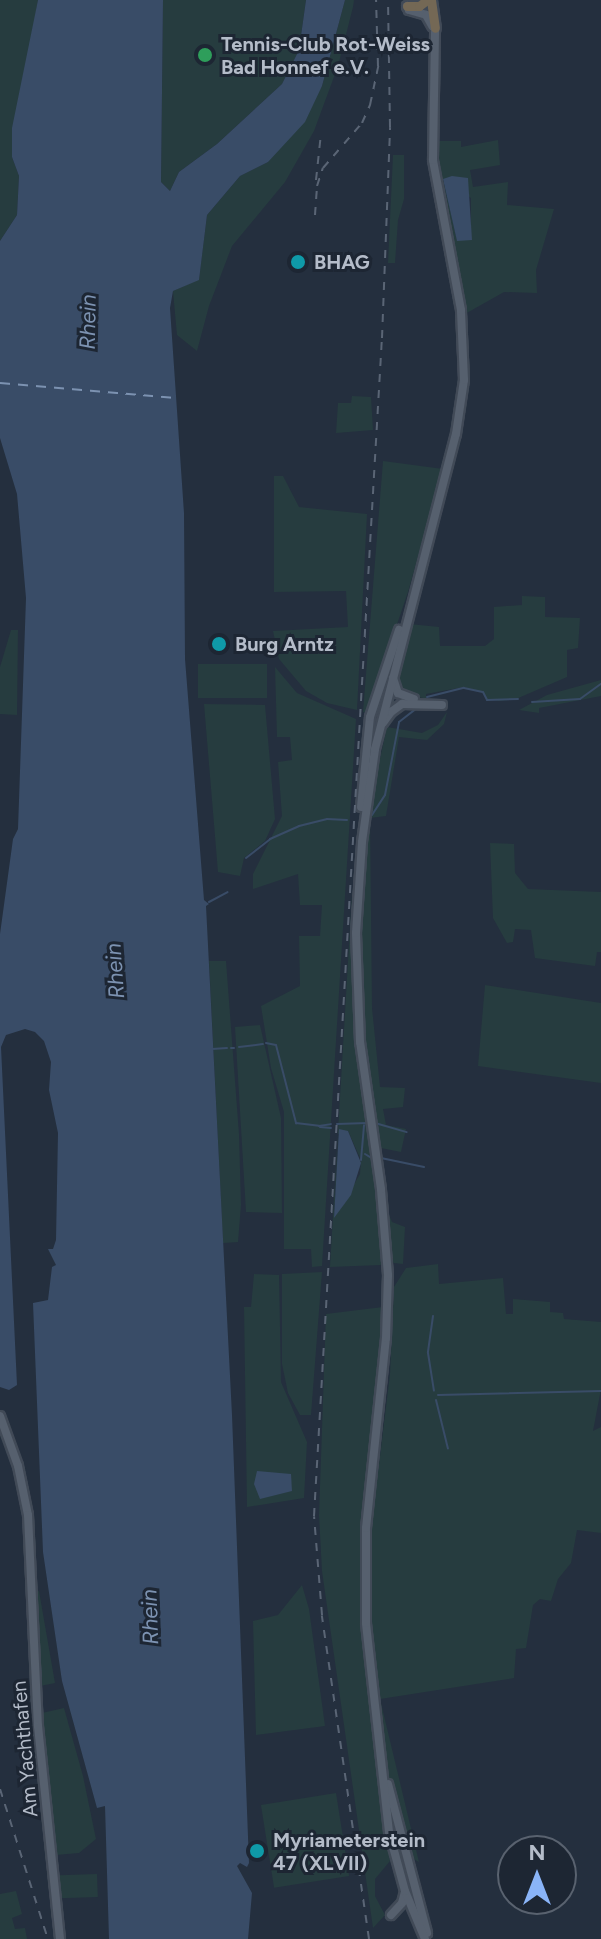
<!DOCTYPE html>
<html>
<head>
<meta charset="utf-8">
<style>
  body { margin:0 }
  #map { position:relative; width:601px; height:1939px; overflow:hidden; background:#242f3e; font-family:Figtree,sans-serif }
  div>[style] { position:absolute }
  .green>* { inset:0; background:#263c3f; transform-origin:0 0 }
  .water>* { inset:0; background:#394c67 }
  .stream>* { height:2px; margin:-1px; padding:0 1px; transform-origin:1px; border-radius:1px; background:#394c67 }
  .ferry>* { height:2px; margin-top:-1px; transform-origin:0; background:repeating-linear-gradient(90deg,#7c92b1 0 10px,transparent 0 18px) }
  .roads { filter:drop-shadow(2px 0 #414a57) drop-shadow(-2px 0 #414a57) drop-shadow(0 2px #414a57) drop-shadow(0 -2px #414a57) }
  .primary>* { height:8px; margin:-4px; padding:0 4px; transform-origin:4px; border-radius:4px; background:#56606e }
  .highway>* { height:9px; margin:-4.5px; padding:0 4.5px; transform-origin:4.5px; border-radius:4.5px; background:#746855 }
  .rail>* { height:2px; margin-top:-1px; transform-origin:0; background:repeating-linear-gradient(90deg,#5a6575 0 8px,transparent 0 16px) }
  .dots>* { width:22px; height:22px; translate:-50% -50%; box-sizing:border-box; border:4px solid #1d2633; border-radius:50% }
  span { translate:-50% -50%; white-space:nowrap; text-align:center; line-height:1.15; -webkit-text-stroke:6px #1d2633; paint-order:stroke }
  .poi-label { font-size:20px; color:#b4bcc9; font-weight:700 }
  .left { translate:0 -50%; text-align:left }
  .street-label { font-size:20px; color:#b4bcc9 }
  .water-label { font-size:22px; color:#7c92b1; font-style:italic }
  .north { position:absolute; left:497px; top:1835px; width:80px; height:80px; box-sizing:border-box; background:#1d2633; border:2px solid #59626f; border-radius:50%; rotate:0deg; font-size:22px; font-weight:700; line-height:32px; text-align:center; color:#b4bcc9 }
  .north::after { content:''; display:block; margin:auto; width:28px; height:36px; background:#8ab4f8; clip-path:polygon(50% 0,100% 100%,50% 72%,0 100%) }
</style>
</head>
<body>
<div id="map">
  <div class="green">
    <div style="clip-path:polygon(0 0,38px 0,12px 157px,19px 176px,17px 215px,0 241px)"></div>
    <div style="clip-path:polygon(163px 0,306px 0,299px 50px,282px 84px,217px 144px,179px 172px,170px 191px,161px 182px)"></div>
    <div style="clip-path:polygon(345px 0,354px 0,353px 7px,338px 66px,314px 131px,285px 182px,232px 246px,209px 306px,197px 351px,177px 335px,173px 291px,199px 279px,207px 215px,240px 176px,268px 162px,322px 86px)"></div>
    <div style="clip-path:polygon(evenodd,498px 140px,500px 165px,470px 170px,473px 187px,508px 182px,507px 205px,554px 209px,536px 270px,537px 293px,504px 292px,465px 314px,435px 141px,461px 141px,461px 147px,498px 140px,443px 179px,471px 198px,471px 240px,457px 240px,443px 179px)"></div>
    <div style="clip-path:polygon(393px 155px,404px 155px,404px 199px,398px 220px,395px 263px,388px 263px)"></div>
    <div style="clip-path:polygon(352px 396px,371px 397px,373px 430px,336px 433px,338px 403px,351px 403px)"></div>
    <div style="clip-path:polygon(383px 461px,443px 469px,408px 592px,367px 713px,363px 712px)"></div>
    <div style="clip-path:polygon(274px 476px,283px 476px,299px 507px,367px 514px,357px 710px,327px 703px,306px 691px,279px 659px,273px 631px,348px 627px,346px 591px,274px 592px)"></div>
    <div style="clip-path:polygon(522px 596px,545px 597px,545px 617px,580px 618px,578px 648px,567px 650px,567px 677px,516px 699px,500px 701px,487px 699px,483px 692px,464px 687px,426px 694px,426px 699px,399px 691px,397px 685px,409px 624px,439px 627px,440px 646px,485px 646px,494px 639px,494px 607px,522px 605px)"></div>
    <div style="clip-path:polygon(11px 630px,18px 630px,17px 715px,0 714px,0 667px)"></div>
    <div style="left:198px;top:664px;width:69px;height:34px"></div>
    <div style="clip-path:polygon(275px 667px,297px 693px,356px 719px,322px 1266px,312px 1267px,311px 1249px,284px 1249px,284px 1112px,271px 1068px,261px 1006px,300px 986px,299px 936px,320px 936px,322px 905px,300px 905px,298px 874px,253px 889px,253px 874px,282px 816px,278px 762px,292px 760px,290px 737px,277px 737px)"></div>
    <div style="clip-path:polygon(601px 680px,601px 696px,539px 708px,539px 713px,519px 710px,547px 695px)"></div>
    <div style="clip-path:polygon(204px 704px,265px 705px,275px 819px,265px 841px,244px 858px,240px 876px,218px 872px)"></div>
    <div style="clip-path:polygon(447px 712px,444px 724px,427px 740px,399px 737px,386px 816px,370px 818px,372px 1008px,380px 1087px,405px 1088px,403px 1107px,383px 1109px,386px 1125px,406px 1129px,401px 1152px,381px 1148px,389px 1215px,392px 1222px,405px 1227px,403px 1264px,394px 1263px,390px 1261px,360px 995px,364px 853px,368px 813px,387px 727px,422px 733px,438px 725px)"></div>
    <div style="clip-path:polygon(490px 843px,514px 844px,515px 873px,528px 889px,601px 892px,601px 952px,597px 952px,595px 966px,535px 958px,531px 930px,515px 929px,513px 942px,507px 943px,493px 918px)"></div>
    <div style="clip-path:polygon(evenodd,352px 894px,356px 894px,353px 932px,384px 1256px,381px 1265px,330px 1267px,352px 894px,348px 1131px,361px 1160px,360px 1174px,334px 1218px,338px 1134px,348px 1131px)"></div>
    <div style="clip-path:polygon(209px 961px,226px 961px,239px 1134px,241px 1205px,238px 1242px,223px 1243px)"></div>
    <div style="clip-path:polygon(485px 985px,601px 1003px,601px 1083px,478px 1066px)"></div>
    <div style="clip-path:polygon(260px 1025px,281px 1118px,282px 1213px,246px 1212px,235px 1027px)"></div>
    <div style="clip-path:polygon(438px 1264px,439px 1284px,503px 1278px,506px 1314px,513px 1314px,513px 1299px,550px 1302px,550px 1312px,563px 1313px,564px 1319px,601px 1322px,601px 1389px,593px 1431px,601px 1427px,601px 1533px,577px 1530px,571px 1563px,558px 1579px,551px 1601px,540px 1599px,533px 1605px,526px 1648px,516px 1649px,514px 1678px,380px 1699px,419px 1862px,412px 1858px,385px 1767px,371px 1636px,370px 1539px,390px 1374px,394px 1287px,406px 1268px)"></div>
    <div style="clip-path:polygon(322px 1272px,311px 1415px,300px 1415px,288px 1393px,282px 1364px,282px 1274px)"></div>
    <div style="clip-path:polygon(254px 1274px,279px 1275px,281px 1382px,307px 1442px,304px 1498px,247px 1507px,244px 1307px,251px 1307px)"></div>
    <div style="clip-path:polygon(383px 1307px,360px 1538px,365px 1662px,390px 1861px,375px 1879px,375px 1896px,385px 1915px,373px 1928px,322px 1571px,319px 1515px,326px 1314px)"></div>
    <div style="clip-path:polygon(302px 1585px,309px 1609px,325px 1726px,256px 1735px,253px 1621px,278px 1615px)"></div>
    <div style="clip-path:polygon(39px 1591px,55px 1683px,40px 1686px,35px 1592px)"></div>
    <div style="clip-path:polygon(64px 1708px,83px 1776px,96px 1839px,79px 1853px,56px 1855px,42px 1713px)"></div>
    <div style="left:336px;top:1793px;width:84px;height:76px;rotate:81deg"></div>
    <div style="left:97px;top:1874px;width:23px;height:38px;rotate:88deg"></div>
    <div style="clip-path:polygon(16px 1891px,22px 1914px,12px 1918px,15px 1929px,25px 1928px,27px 1939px,0 1939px,0 1894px)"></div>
  </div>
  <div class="water">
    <div style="clip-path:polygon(38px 0,163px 0,161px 182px,170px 191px,179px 172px,217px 144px,282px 84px,299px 50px,306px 0,345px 0,322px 86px,305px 122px,268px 162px,240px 176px,207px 215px,199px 280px,173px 291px,170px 308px,184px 513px,185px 659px,204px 900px,209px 904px,206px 906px,232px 1415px,249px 1863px,247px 1867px,240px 1863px,237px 1866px,252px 1893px,248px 1939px,109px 1939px,105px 1806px,97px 1808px,62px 1681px,43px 1552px,33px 1303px,48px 1300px,52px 1267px,56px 1265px,48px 1249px,53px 1249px,56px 1240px,58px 1133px,49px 1090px,51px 1062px,44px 1041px,35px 1032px,25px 1029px,6px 1035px,1px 1047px,17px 1385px,9px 1390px,0 1387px,0 934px,13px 839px,18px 829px,26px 598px,17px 494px,0 438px,0 241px,17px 215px,19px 176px,12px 157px,12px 128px)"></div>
    <div style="clip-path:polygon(452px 176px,468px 178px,472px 240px,457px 241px,443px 179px)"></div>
    <div style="clip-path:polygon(339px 1129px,348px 1131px,361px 1163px,351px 1195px,334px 1218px)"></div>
    <div style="clip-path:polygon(257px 1471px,291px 1474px,292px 1491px,260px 1499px,254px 1484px)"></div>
  </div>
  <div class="stream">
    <div style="left:427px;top:697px;width:38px;rotate:-14deg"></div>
    <div style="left:464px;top:688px;width:19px;rotate:12deg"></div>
    <div style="left:483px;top:692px;width:9px;rotate:63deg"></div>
    <div style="left:487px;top:700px;width:31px;rotate:-2deg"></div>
    <div style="left:532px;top:702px;width:48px;rotate:-3.6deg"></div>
    <div style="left:580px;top:699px;width:26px;rotate:-36deg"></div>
    <div style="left:372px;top:815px;width:24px;rotate:-57deg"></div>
    <div style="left:385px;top:795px;width:74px;rotate:-79.1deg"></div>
    <div style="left:399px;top:722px;width:23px;rotate:-38deg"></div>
    <div style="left:246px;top:858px;width:31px;rotate:-38deg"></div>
    <div style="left:270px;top:839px;width:32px;rotate:-24deg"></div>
    <div style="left:299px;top:826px;width:29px;rotate:-14deg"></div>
    <div style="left:327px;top:819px;width:20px;rotate:3deg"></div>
    <div style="left:209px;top:902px;width:21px;rotate:-28deg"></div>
    <div style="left:266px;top:1043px;width:10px;rotate:11deg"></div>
    <div style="left:276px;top:1045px;width:81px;rotate:75.6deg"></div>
    <div style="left:296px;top:1123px;width:23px;rotate:7deg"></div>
    <div style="left:319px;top:1126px;width:12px;rotate:-9deg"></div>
    <div style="left:239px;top:1047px;width:24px;rotate:-7deg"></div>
    <div style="left:231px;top:1048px;width:3px"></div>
    <div style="left:212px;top:1049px;width:15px;rotate:-4deg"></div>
    <div style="left:375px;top:1123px;width:33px;rotate:16deg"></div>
    <div style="left:337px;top:1124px;width:30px;rotate:-2deg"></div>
    <div style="left:320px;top:1127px;width:11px;rotate:5deg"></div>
    <div style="left:365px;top:1154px;width:6px;rotate:31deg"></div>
    <div style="left:381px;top:1158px;width:44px;rotate:11.8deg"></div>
    <div style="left:361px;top:1160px;width:35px;rotate:-85deg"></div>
    <div style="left:433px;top:1316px;width:37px;rotate:98deg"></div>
    <div style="left:428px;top:1353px;width:38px;rotate:81deg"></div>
    <div style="left:438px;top:1395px;width:163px;rotate:-1.4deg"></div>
    <div style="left:436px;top:1400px;width:50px;rotate:76.2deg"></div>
  </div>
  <div class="ferry">
    <div style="left:0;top:383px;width:176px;rotate:4.9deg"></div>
  </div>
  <div class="roads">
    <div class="primary">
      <div style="left:407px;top:6px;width:4px;rotate:63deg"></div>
      <div style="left:409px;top:10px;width:18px;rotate:16deg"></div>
      <div style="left:426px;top:15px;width:13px;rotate:61deg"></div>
      <div style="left:393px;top:678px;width:16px;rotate:72deg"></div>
      <div style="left:398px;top:693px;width:17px;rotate:21deg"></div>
      <div style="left:383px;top:723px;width:14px;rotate:-54deg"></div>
      <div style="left:391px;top:712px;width:14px;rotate:-36deg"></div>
      <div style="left:402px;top:704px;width:40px;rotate:1.4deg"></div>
      <div style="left:361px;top:807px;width:90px;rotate:-84.3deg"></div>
      <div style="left:370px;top:717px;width:92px;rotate:-71.6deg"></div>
      <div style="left:0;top:1416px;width:53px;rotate:70.2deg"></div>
      <div style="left:18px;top:1466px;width:50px;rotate:78.5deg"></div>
      <div style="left:28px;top:1515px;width:211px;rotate:87.3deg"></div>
      <div style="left:38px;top:1726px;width:214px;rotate:84.1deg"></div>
      <div style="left:388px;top:1784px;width:154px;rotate:75.3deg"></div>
      <div style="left:391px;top:1915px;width:16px;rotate:-47deg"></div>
      <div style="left:402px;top:1903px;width:11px;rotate:-75deg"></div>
      <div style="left:425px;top:1939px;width:52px;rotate:-112.6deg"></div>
      <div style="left:405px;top:1891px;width:61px;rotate:-105.2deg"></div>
      <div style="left:389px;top:1832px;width:210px;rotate:-96.3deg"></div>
      <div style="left:366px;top:1623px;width:95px;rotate:-90deg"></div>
      <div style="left:366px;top:1528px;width:191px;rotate:-84deg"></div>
      <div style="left:386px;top:1338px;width:63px;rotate:-88.2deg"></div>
      <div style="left:388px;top:1275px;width:86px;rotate:-94.7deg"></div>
      <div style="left:381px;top:1189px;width:148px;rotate:-98.1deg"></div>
      <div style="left:360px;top:1042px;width:109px;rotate:-92.1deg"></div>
      <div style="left:356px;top:933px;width:91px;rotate:-86.2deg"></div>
      <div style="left:362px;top:842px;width:94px;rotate:-82deg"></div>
      <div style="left:375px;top:749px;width:325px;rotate:-75.6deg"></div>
      <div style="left:456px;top:434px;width:55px;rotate:-81.6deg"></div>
      <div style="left:464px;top:380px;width:70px;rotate:-92.5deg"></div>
      <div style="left:461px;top:310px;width:153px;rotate:-100.6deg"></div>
      <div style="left:433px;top:160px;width:132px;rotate:-89.1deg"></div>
    </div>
    <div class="highway">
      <div style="left:431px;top:0;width:28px;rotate:82deg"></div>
      <div style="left:407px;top:6px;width:12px"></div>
      <div style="left:419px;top:6px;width:10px;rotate:-37deg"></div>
    </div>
  </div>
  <div class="rail">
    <div style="left:316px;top:180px;width:47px;rotate:-83.9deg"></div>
    <div style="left:315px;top:215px;width:29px;rotate:-86deg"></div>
    <div style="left:317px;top:186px;width:19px;rotate:-72deg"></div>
    <div style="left:323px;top:168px;width:60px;rotate:-49.1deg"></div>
    <div style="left:362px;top:123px;width:20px;rotate:-66deg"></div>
    <div style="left:370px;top:105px;width:40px;rotate:-78deg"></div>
    <div style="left:378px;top:66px;width:66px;rotate:-91.7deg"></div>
    <div style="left:0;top:1789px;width:157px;rotate:72.3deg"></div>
    <div style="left:369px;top:1939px;width:327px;rotate:-98.3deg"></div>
    <div style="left:322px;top:1615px;width:99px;rotate:-94.6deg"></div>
    <div style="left:314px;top:1516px;width:1180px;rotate:-86.7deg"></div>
    <div style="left:382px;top:338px;width:211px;rotate:-87.8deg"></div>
    <div style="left:390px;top:127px;width:127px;rotate:-90.9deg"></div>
  </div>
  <div class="dots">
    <div style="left:205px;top:55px;background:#2e9e5b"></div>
    <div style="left:298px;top:262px;background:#0f9aa8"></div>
    <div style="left:219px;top:644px;background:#0f9aa8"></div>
    <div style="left:257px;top:1851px;background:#0f9aa8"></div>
  </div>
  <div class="poi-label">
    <span class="left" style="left:221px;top:56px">Tennis-Club Rot-Weiss<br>Bad Honnef e.V.</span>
    <span class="left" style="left:314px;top:262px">BHAG</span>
    <span class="left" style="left:235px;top:644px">Burg Arntz</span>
    <span class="left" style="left:273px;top:1852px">Myriameterstein<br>47 (XLVII)</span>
  </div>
  <div class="street-label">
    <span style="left:25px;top:1749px;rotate:-95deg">Am Yachthafen</span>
  </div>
  <div class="water-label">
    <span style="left:88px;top:322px;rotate:-89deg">Rhein</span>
    <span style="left:115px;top:971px;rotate:-94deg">Rhein</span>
    <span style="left:150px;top:1617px;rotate:-92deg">Rhein</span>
  </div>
  <div class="north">N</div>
</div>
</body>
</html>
